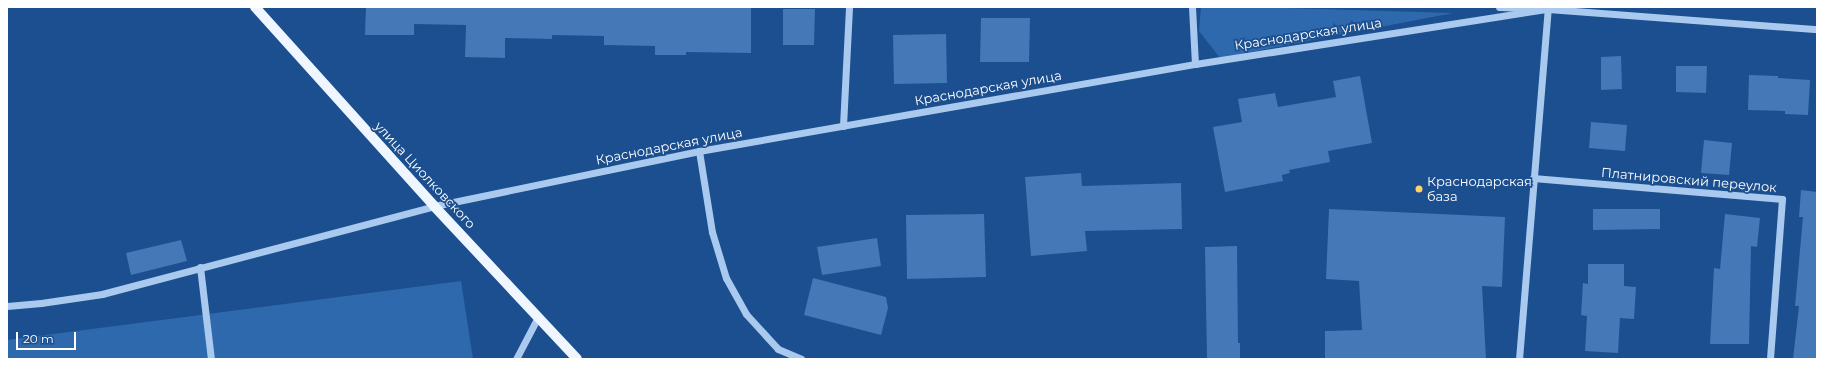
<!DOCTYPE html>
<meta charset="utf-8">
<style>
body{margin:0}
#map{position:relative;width:1824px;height:366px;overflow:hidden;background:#1b4f8f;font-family:Montserrat,sans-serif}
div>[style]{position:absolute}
.green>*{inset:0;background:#2e69ad}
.building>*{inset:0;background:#4478b7}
.minor>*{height:7px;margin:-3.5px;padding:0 3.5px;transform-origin:3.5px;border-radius:3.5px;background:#a9c9ee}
.major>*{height:10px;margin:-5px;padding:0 5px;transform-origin:5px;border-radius:5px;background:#f0f6ff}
.dots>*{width:11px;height:11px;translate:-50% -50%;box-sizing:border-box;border:2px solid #1b4f8f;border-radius:50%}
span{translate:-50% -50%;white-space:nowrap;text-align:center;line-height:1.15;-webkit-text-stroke:3.5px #1b4f8f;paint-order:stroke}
.street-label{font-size:13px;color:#fff}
.poi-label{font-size:13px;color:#fff}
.left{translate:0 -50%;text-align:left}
.frame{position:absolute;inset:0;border:8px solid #fff;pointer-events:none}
.scale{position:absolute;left:16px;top:332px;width:60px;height:18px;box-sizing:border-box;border:2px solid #fff;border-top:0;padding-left:5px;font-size:12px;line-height:14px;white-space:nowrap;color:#fff;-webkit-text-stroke:3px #1b4f8f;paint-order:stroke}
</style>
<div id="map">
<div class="green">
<div style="clip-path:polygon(1201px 7px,1252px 7px,1453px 13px,1220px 58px,1199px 31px)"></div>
<div style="clip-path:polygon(461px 281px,473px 359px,7px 359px,7px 340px)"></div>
</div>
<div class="building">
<div style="clip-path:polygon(366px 7px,751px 7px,751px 53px,686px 52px,686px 55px,655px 55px,655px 46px,604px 45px,604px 36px,552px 35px,552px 39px,505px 38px,505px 58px,465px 57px,466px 25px,414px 24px,414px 35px,365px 35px)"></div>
<div style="clip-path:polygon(783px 9px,815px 9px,814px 45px,783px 45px)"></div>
<div style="clip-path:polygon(981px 18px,1030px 18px,1029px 62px,980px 62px)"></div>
<div style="clip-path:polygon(946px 34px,947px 83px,894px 84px,893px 35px)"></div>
<div style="clip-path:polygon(1621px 56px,1622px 89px,1601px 90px,1601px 57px)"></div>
<div style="clip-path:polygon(1676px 66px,1707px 66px,1706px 93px,1676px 92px)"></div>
<div style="clip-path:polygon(1749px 75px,1778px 76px,1778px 78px,1810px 80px,1808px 115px,1785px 114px,1785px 111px,1748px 110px)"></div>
<div style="clip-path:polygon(1360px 76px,1372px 143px,1328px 151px,1330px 162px,1289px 170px,1290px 173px,1282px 175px,1283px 181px,1225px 192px,1213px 127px,1242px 122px,1238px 99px,1275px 93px,1278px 107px,1336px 97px,1333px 81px)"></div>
<div style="clip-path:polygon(1591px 122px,1627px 125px,1625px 151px,1589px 148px)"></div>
<div style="clip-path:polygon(1704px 140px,1732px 143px,1729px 175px,1701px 173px)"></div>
<div style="clip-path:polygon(1081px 173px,1082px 186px,1181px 183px,1182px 229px,1085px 231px,1087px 251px,1031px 256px,1025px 177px)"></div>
<div style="clip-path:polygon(1801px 190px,1817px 192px,1817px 359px,1793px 359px,1799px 306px,1795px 306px,1803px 217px,1799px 217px)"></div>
<div style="clip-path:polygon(1329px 209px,1505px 217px,1502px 287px,1482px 286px,1486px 359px,1325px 359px,1325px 331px,1362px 330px,1359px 281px,1326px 279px)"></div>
<div style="clip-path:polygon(1593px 209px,1660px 209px,1660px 229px,1593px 230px)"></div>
<div style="clip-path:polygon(984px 214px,986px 277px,907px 279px,906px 215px)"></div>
<div style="clip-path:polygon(1725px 214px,1760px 218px,1757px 247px,1751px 246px,1749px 344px,1710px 344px,1714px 268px,1720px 269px)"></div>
<div style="clip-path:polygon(877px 238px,881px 266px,822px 275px,817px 247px)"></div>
<div style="clip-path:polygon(181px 240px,187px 261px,131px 275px,126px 253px)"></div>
<div style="clip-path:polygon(1237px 246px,1238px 343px,1240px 343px,1240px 359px,1207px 359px,1205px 247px)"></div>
<div style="clip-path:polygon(1588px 264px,1624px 264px,1624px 286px,1636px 287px,1634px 319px,1620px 318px,1618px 353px,1585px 351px,1587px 316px,1581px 315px,1583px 283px,1588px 284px)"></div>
<div style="clip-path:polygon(813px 278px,886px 297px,888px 308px,881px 335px,804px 315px)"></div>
</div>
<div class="minor">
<div style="left:1192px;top:7px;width:57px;rotate:87deg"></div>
<div style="left:1499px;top:7px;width:31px;rotate:2deg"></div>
<div style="left:843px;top:126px;width:119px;rotate:-87.1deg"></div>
<div style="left:699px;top:151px;width:82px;rotate:80.9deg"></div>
<div style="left:712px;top:232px;width:48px;rotate:73.1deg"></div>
<div style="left:726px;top:278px;width:41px;rotate:60.9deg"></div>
<div style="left:746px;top:314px;width:47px;rotate:47.6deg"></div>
<div style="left:778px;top:349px;width:25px;rotate:23deg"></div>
<div style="left:1533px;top:178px;width:250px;rotate:4.8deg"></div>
<div style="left:1782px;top:199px;width:160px;rotate:94.3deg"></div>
<div style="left:200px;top:267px;width:93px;rotate:83.2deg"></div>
<div style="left:7px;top:306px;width:34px;rotate:-5deg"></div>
<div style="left:41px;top:303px;width:62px;rotate:-8.4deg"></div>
<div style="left:102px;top:294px;width:343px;rotate:-14.8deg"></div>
<div style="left:434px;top:206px;width:271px;rotate:-11.7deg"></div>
<div style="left:699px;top:151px;width:504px;rotate:-9.95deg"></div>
<div style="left:1195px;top:64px;width:357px;rotate:-8.9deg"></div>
<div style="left:1548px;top:9px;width:270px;rotate:4.3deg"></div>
<div style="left:516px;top:359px;width:47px;rotate:-62.4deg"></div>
<div style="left:1519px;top:359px;width:353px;rotate:-85.3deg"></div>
</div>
<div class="major">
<div style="left:255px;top:7px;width:268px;rotate:48deg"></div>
<div style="left:434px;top:206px;width:209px;rotate:46.9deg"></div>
</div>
<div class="dots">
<div style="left:1419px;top:189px;background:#ffd166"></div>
</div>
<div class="street-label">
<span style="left:1308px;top:34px;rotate:-9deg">Краснодарская улица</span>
<span style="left:988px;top:88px;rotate:-10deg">Краснодарская улица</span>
<span style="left:669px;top:146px;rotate:-11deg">Краснодарская улица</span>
<span style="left:425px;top:175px;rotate:47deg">улица Циолковского</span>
<span style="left:1689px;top:180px;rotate:5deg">Платнировский переулок</span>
</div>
<div class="poi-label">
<span class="left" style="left:1427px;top:189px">Краснодарская<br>база</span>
</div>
<div class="frame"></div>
<div class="scale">20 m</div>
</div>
